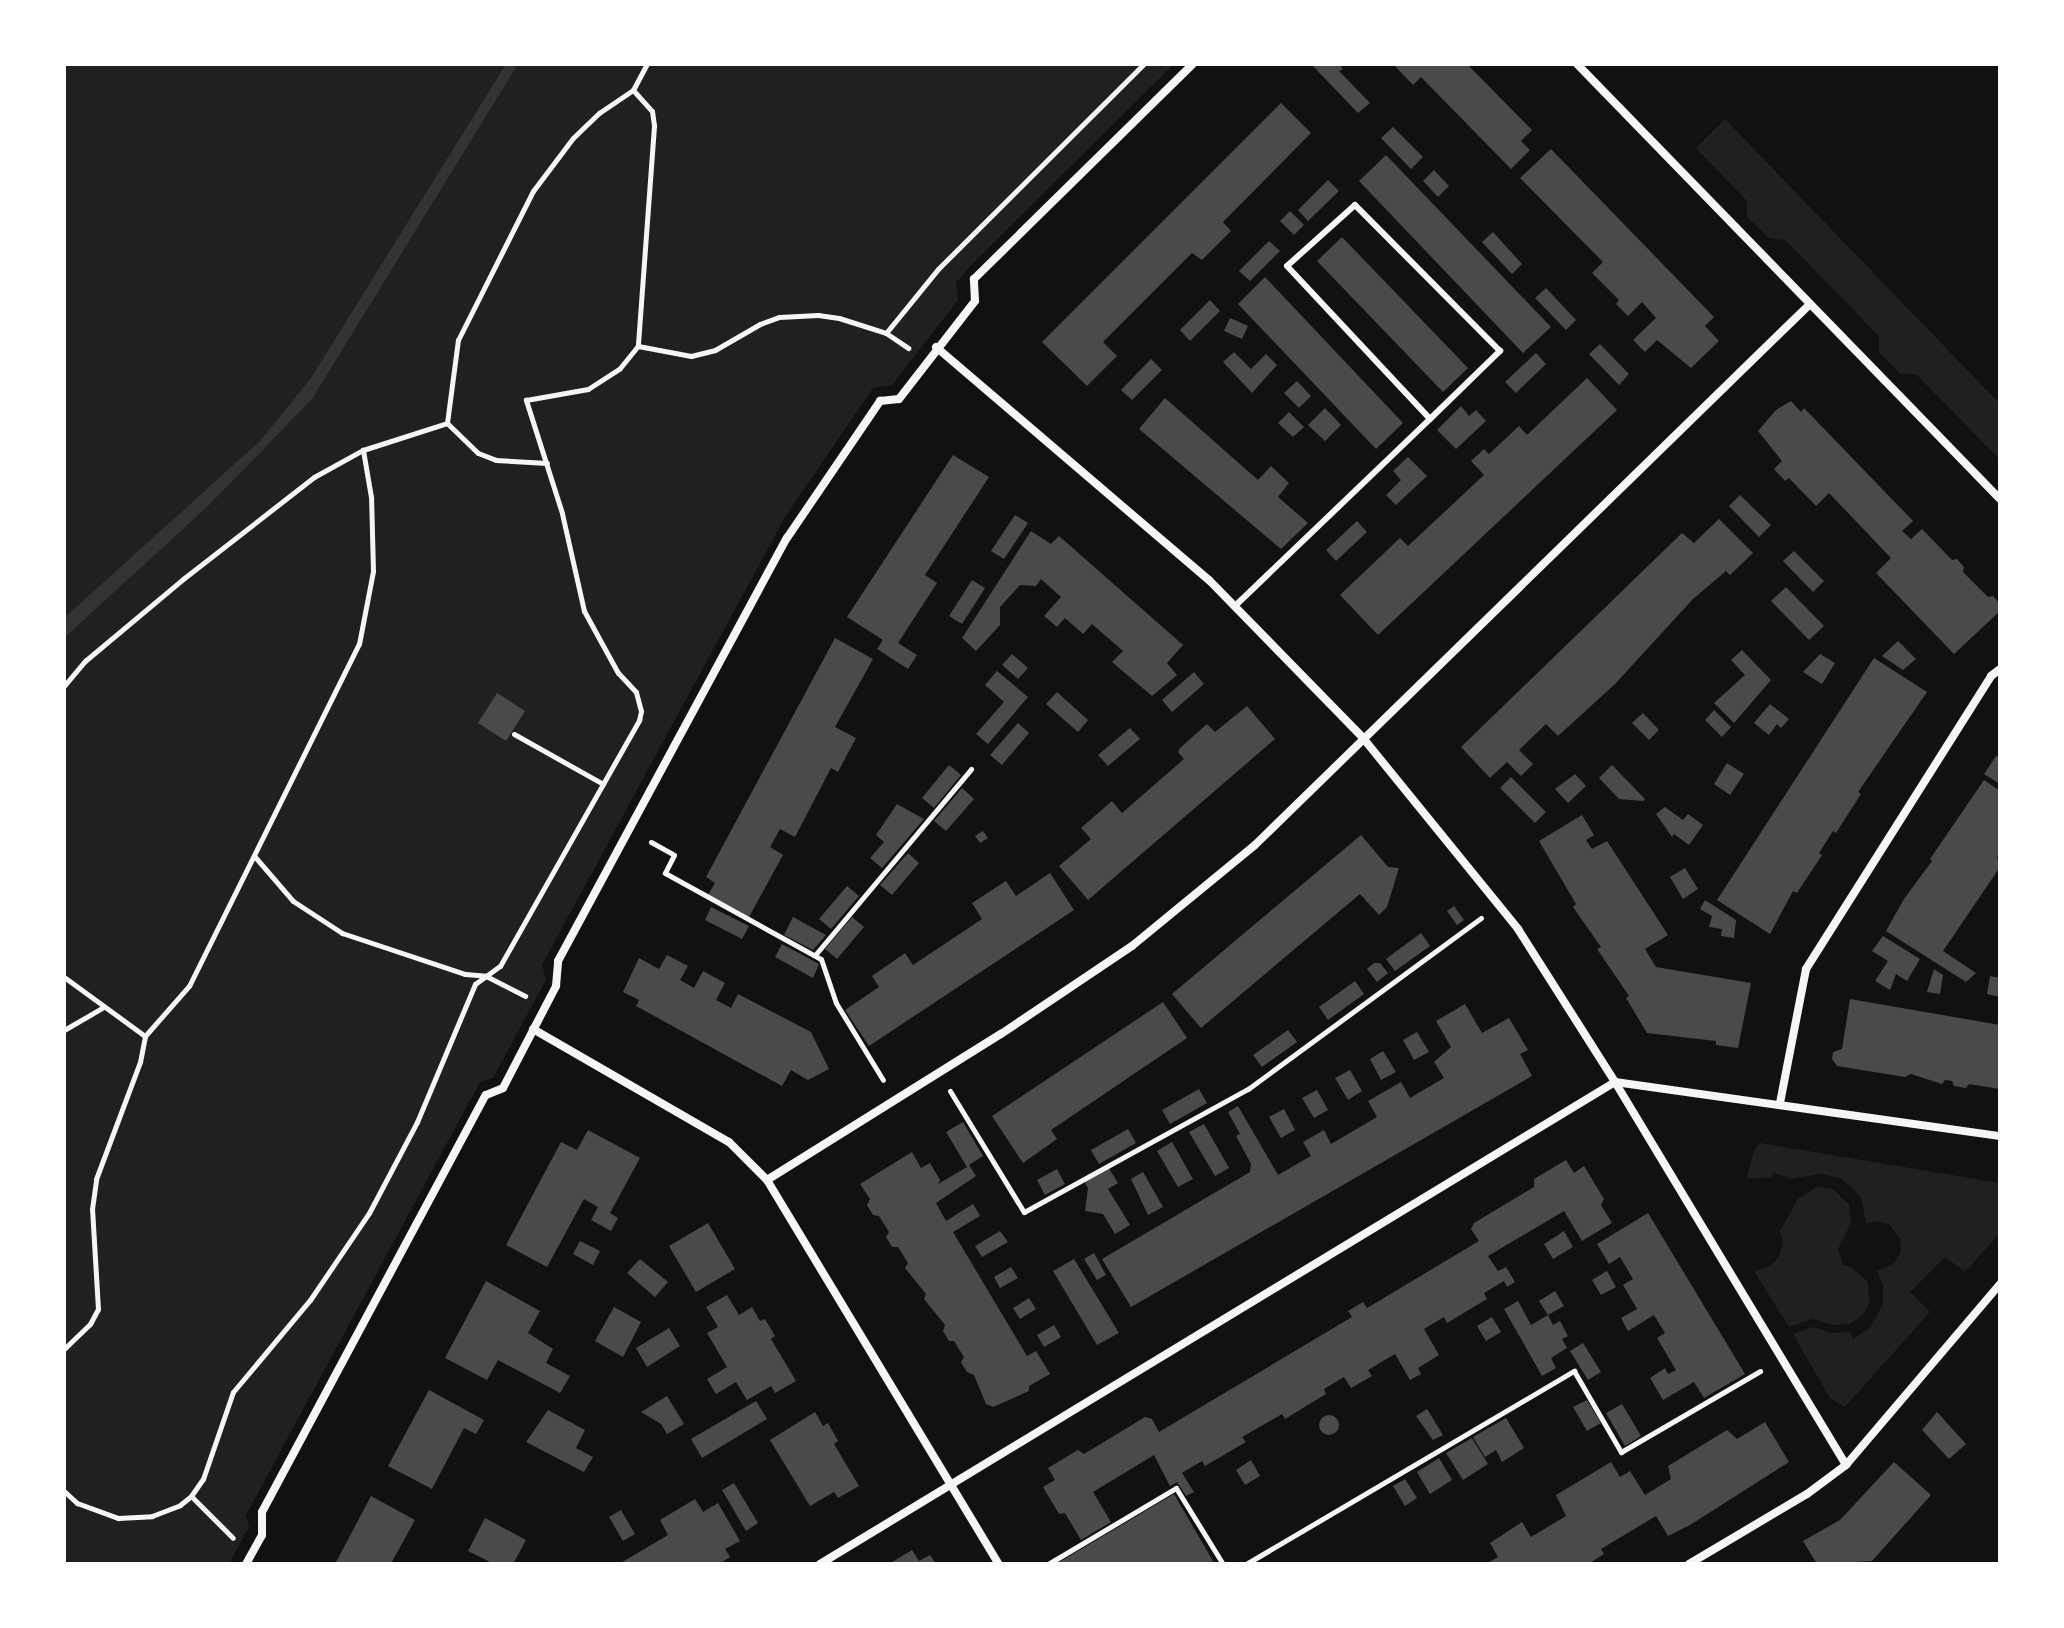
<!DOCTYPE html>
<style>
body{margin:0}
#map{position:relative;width:2064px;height:1628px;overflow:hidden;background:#111;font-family:"Sofia Sans Condensed",sans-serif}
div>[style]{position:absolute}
.green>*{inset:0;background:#202020}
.water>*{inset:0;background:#333}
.building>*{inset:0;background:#4a4a4a}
.round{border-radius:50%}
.path>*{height:5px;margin:-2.5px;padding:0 2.5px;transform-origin:2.5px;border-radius:2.5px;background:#f5f5f5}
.service>*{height:6px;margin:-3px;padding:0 3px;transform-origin:3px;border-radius:3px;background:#f5f5f5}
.minor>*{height:8px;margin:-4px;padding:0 4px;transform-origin:4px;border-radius:4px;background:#f5f5f5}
span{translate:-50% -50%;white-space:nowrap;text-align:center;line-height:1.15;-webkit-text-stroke:6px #fff;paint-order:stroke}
.frame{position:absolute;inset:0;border:66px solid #fff;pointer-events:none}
</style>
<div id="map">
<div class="green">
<div style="clip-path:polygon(64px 64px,1174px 64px,973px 263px,956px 283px,958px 300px,892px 385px,873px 388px,785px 517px,542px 965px,546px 980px,493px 1078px,480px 1082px,246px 1515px,249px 1527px,229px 1564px,64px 1564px)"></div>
<div style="clip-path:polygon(1725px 119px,2000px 404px,2000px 460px,1916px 374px,1900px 374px,1879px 352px,1879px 336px,1785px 240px,1769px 238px,1747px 217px,1747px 201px,1696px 148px)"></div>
<div style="clip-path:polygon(1760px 1143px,2000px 1183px,2000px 1233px,1965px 1272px,1945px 1257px,1910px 1292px,1930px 1312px,1845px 1407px,1830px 1398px,1793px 1334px,1813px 1327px,1832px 1333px,1850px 1332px,1853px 1339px,1870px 1328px,1883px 1304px,1883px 1286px,1877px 1271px,1895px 1263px,1901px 1252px,1900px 1239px,1889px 1224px,1879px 1221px,1866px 1223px,1861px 1197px,1841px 1178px,1819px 1174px,1790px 1179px,1774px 1172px,1771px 1177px,1747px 1179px,1754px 1150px)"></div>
<div style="clip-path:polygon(1817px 1187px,1833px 1189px,1849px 1205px,1851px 1223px,1838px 1249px,1843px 1265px,1851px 1267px,1867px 1281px,1870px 1300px,1865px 1313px,1850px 1324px,1833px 1325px,1812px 1319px,1789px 1327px,1754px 1271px,1769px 1267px,1779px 1257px,1783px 1243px,1780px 1231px,1798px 1199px)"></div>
</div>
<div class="water">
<div style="clip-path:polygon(506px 64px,518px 64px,312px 399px,207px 507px,64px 638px,64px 618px,260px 441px,311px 378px)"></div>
</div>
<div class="building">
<div style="clip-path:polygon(1311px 64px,1339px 64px,1343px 69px,1339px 71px,1370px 103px,1358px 113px)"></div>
<div style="clip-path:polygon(1393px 64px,1467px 64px,1532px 130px,1521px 141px,1530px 150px,1511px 169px,1421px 77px,1413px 85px)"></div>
<div style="clip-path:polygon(1281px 103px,1311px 133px,1223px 222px,1231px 231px,1202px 260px,1192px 253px,1103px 342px,1117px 356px,1087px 386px,1042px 342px)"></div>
<div style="clip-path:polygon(1393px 127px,1423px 157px,1411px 169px,1381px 138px)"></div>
<div style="clip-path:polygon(1551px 149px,1714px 317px,1705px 326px,1719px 341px,1691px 368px,1657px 340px,1645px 352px,1633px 340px,1656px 318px,1642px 302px,1628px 316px,1616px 304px,1619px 300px,1592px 273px,1603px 262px,1520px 178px)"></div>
<div style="clip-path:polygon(1386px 155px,1551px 327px,1523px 353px,1359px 181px)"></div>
<div style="clip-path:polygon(1434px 170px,1449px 186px,1438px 197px,1423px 181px)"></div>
<div style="clip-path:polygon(1328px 180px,1339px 191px,1308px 221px,1298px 210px)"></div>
<div style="clip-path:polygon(1290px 211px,1304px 225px,1294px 235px,1280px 221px)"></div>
<div style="clip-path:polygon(1493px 232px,1522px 264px,1512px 274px,1482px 242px)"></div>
<div style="clip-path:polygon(1342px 237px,1468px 368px,1443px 392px,1317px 261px)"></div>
<div style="clip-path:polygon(1269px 241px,1280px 251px,1250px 281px,1239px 271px)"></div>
<div style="clip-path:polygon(1265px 277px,1403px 423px,1376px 449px,1238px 304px)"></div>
<div style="clip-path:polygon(1546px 288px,1576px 320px,1566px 330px,1535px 298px)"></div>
<div style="clip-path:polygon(1210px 300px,1220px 311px,1190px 341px,1180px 330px)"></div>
<div style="clip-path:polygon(1230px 318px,1248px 326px,1242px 339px,1224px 331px)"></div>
<div style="clip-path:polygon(1600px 344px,1629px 374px,1619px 385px,1589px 354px)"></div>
<div style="clip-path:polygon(1234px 352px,1251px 369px,1266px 354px,1277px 365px,1252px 393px,1223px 362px)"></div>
<div style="clip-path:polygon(1536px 353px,1546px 364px,1516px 393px,1505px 382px)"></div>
<div style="clip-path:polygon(1151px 359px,1162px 370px,1132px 400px,1121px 390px)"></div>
<div style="clip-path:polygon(1587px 378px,1617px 410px,1378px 635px,1340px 595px,1400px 538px,1408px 546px,1484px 475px,1471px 461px,1484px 449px,1489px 454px,1519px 426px,1527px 435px)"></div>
<div style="clip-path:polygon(1297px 381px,1311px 396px,1299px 408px,1284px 393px)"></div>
<div style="clip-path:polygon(1165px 398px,1258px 480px,1271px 466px,1289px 483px,1278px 497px,1308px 523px,1281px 549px,1139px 429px)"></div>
<div style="clip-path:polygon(1791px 401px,1801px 412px,1804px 408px,1913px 521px,1902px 531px,1911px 539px,1922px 529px,1952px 560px,1957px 559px,1964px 567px,1963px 572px,1988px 597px,1993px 596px,2000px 604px,2000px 611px,1954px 654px,1876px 573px,1891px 558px,1829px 493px,1816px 506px,1789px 478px,1785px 481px,1774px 469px,1782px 461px,1758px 431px,1776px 410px)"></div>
<div style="clip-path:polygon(1461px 406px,1469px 416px,1476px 410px,1486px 421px,1456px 449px,1437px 430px)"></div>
<div style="clip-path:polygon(1325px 408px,1341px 425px,1325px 441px,1308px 425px)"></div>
<div style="clip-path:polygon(1289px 412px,1304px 427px,1293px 437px,1278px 423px)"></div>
<div style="clip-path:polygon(953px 455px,989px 477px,925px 575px,937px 583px,898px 643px,917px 655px,908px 669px,877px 649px,883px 640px,847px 617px)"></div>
<div style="clip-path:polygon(1408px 457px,1427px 476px,1396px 505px,1386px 495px,1401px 480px,1393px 471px)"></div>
<div style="clip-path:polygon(1740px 495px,1771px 525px,1759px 537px,1729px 506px)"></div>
<div style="clip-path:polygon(1015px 515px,1028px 523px,1004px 559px,991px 551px)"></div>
<div style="clip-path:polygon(1719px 519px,1753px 553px,1730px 575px,1726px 571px,1693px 599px,1615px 684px,1558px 736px,1546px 724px,1519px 750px,1533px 764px,1521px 776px,1507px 762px,1490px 778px,1461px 747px,1682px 533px,1694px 543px)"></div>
<div style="clip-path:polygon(1357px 521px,1367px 532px,1336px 561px,1326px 550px)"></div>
<div style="clip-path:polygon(1031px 531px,1051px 544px,1059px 536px,1183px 645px,1167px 663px,1177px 675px,1152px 696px,1112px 662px,1123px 651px,1092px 624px,1083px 634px,1065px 618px,1057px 627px,1044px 616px,1061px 597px,1041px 579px,1036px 586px,1020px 585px,1000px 607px,1000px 625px,976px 651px,962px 638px)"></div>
<div style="clip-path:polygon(1794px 551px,1824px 581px,1813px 592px,1783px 561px)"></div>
<div style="clip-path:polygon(972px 580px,985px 588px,962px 624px,949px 616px)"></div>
<div style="clip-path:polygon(1786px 587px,1824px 626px,1809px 640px,1771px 601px)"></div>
<div style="clip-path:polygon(835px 638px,873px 659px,835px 727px,856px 738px,838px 772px,831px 768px,795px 837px,780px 829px,770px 847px,783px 855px,749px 917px,708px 895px,715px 883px,706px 877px)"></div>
<div style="clip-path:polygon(1898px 641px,1916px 659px,1903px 670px,1882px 656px)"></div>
<div style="clip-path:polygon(1742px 650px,1771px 680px,1734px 723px,1714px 703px,1745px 675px,1731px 660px)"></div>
<div style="clip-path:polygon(1012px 654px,1028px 668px,1018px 679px,1002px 665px)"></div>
<div style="clip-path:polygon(1820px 654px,1835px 663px,1822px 684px,1803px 672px)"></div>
<div style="clip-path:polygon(1874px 658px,1927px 692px,1858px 792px,1861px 794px,1836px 833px,1833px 831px,1819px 853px,1822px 855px,1797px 893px,1793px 891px,1770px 934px,1717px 900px)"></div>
<div style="clip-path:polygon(997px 671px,1028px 697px,988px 744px,976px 734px,1004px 702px,985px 685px)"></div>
<div style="clip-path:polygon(1194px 672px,1204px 684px,1172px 712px,1162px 700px)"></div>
<div style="clip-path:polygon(1057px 692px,1088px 720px,1078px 732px,1046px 704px)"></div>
<div style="clip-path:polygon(497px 693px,525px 711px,506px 741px,478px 723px)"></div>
<div style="clip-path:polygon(1770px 704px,1789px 719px,1781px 728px,1777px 724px,1769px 735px,1754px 723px)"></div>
<div style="clip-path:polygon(1247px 706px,1275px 739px,1088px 900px,1059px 866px,1091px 839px,1081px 828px,1112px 801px,1122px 813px,1184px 759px,1178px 752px,1180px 748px,1207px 724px,1215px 732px)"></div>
<div style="clip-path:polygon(1714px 710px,1731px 727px,1722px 737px,1705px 720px)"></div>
<div style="clip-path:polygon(1643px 713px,1659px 730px,1649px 740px,1632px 723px)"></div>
<div style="clip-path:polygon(1018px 723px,1029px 733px,1002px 765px,990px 755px)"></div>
<div style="clip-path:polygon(1130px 728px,1140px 739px,1108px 766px,1098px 755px)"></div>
<div style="clip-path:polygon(1996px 756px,2000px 758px,2000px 784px,1984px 774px)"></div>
<div style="clip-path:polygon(1727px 763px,1744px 774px,1730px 795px,1714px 784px)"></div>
<div style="clip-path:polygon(949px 765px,961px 775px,934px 808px,922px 798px)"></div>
<div style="clip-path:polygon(1612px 765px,1645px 799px,1643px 801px,1619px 799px,1599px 778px)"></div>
<div style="clip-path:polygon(1575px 774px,1586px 786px,1568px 803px,1555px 789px)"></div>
<div style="clip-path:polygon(1511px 777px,1546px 812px,1535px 823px,1500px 788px)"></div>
<div style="clip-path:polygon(1984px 780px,2000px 791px,2000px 852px,1997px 857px,2000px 867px,1943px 951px,1976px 973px,1966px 982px,1886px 931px,1904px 899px,1932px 861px,1930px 859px)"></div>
<div style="clip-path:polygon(962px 788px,974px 799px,946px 831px,934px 821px)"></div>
<div style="clip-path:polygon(897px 804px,924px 819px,882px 868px,870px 858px,884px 842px,876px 835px)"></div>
<div style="clip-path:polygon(1665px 807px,1683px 820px,1688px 814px,1703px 825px,1689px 845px,1674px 834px,1672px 837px,1656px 814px)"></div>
<div style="clip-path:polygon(1582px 815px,1594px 835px,1586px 840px,1592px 849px,1607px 841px,1668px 935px,1645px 949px,1656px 967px,1751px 983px,1738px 1048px,1716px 1045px,1716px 1041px,1647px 1033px,1626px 998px,1629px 996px,1597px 949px,1601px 947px,1573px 907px,1576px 904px,1539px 841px)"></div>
<div style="clip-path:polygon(983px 831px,988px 838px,980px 843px,975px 836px)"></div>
<div style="clip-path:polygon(1361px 835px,1388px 867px,1399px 868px,1387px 907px,1379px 915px,1360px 894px,1201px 1028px,1172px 994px)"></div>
<div style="clip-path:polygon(908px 853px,919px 863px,892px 895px,880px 885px)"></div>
<div style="clip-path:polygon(1685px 868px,1698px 889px,1683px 899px,1670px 877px)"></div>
<div style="clip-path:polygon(1050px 873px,1074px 910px,869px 1046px,845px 1010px,879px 987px,872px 976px,905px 953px,913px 965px,982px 919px,972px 903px,1006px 881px,1016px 896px)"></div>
<div style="clip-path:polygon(847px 886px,859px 896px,831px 929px,819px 919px)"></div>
<div style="clip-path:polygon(1705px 900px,1736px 920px,1734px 938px,1721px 936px,1722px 929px,1709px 927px,1712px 916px,1700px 909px)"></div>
<div style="clip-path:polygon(1454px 906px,1464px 920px,1457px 925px,1447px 911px)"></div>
<div style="clip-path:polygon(711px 907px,749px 926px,742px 939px,705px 920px)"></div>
<div style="clip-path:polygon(793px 917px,826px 935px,813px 950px,784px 935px)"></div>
<div style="clip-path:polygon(852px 917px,864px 927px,837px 959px,825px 949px)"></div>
<div style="clip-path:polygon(1421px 933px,1430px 946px,1395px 971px,1386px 959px)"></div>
<div style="clip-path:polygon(1883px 936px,1920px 959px,1907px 981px,1896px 974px,1890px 990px,1875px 981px,1888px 961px,1872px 951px)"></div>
<div style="clip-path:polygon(782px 944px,819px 964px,813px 978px,775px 957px)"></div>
<div style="clip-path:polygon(667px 955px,688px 966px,680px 980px,694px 988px,703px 971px,725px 983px,716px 1000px,731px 1008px,738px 994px,811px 1032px,829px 1069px,808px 1080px,791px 1070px,782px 1086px,636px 1006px,639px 1000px,623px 992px,639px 958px,659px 969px)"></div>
<div style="clip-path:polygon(1374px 963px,1380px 963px,1388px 973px,1377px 982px,1367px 969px)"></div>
<div style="clip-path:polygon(1934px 969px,1943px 975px,1940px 994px,1927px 992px)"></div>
<div style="clip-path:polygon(1990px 976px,2000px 978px,2000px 997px,1987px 994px)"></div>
<div style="clip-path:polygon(1355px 981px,1364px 994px,1328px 1020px,1319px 1007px)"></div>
<div style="clip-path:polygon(1850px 999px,2000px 1025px,2000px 1089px,1969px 1084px,1966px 1088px,1954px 1086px,1952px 1081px,1945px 1080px,1942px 1084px,1911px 1074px,1905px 1077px,1837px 1066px,1832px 1059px,1833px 1052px,1842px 1049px)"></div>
<div style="clip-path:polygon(1163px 1002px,1187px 1038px,1051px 1130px,1057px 1139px,1023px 1163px,992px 1116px)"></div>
<div style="clip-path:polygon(1465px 1004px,1482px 1033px,1509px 1018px,1528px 1050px,1520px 1054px,1532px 1076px,1131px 1307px,1102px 1259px,1250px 1172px,1251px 1164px,1236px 1136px,1240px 1134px,1228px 1112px,1238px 1106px,1278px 1175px,1311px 1156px,1303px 1142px,1324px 1130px,1331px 1144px,1377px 1117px,1368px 1101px,1401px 1082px,1410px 1098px,1444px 1078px,1434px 1062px,1451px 1047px,1436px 1021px)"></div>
<div style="clip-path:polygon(1288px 1030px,1297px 1042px,1262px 1067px,1253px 1055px)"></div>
<div style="clip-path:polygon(1417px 1032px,1429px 1052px,1414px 1060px,1403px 1040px)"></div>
<div style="clip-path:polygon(1383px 1051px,1396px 1072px,1381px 1080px,1370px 1059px)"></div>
<div style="clip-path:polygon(1350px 1070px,1362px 1091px,1348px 1100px,1335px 1078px)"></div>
<div style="clip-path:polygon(1199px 1089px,1207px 1103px,1170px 1124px,1162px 1110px)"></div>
<div style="clip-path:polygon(1317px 1090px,1328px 1110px,1314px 1118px,1302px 1098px)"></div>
<div style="clip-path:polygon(1284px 1109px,1295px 1130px,1281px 1138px,1269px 1117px)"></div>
<div style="clip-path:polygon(963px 1122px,983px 1156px,969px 1165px,976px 1176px,936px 1203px,946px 1221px,973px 1204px,980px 1216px,953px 1232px,1027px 1356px,1036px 1351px,1050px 1374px,1029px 1386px,1029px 1391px,993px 1407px,986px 1404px,974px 1375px,967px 1372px,961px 1362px,964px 1357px,954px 1341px,949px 1341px,943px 1331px,945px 1325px,924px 1299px,926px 1294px,905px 1268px,908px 1263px,898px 1247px,892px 1247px,886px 1237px,889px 1232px,879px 1216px,873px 1215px,867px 1205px,870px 1199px,860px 1184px,912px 1152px,921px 1168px,930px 1163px,940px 1180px,938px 1184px,967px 1167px,946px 1132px)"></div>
<div style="clip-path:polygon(1204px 1124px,1229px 1168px,1215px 1176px,1189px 1132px)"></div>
<div style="clip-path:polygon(1128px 1129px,1136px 1143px,1099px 1164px,1091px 1150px)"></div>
<div style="clip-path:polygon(588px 1130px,640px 1158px,610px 1213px,618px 1218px,611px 1231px,591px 1220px,598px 1207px,584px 1199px,547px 1267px,506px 1245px,561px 1142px,577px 1150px)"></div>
<div style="clip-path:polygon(1172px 1142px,1193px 1179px,1178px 1187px,1157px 1151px)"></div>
<div style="clip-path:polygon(1566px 1160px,1574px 1173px,1584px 1166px,1604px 1199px,1601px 1205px,1612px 1223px,1582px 1241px,1564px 1211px,1488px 1256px,1498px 1271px,1506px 1267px,1515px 1282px,1507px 1287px,1504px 1281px,1484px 1293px,1487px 1299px,1447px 1323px,1444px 1317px,1424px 1329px,1439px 1355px,1418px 1368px,1421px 1374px,1410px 1380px,1395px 1354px,1368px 1370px,1372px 1376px,1351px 1388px,1344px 1377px,1324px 1389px,1326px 1394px,1285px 1419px,1282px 1414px,1242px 1437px,1246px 1442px,1205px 1466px,1202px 1461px,1182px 1473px,1194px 1492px,1186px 1496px,1177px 1482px,1170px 1486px,1154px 1455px,1093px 1492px,1111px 1522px,1081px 1540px,1065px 1513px,1059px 1514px,1043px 1487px,1055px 1480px,1048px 1468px,1078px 1450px,1084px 1454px,1145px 1417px,1152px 1419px,1159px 1432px,1352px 1317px,1348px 1311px,1363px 1302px,1367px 1308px,1479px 1241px,1471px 1229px,1474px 1223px,1534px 1187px,1534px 1179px)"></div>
<div style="clip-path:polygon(1108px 1167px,1118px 1183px,1108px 1189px,1130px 1225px,1115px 1234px,1103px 1214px,1085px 1211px,1088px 1188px,1084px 1181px)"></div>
<div style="clip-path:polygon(1057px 1169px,1065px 1184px,1045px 1195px,1037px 1180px)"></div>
<div style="clip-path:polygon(1143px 1172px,1163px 1207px,1148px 1215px,1131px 1179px)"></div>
<div style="clip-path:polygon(1648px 1213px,1745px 1374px,1704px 1398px,1694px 1382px,1663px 1400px,1650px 1378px,1665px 1368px,1668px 1374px,1676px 1370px,1657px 1338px,1665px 1333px,1654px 1315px,1628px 1331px,1621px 1318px,1637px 1309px,1623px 1285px,1633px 1279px,1620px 1257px,1609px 1264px,1597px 1244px)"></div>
<div style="clip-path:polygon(708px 1223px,735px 1269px,696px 1292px,669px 1246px)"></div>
<div style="clip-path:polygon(1000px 1231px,1008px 1242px,982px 1257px,975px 1246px)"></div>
<div style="clip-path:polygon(1564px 1231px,1573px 1247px,1553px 1259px,1544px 1244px)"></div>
<div style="clip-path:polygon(580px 1241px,600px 1251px,593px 1265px,573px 1254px)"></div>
<div style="clip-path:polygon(1094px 1253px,1106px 1275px,1097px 1280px,1084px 1259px)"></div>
<div style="clip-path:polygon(640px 1259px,668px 1282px,655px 1297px,627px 1273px)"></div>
<div style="clip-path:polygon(1074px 1259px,1119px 1333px,1097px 1345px,1053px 1271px)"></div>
<div style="clip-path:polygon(1011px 1267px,1018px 1278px,1000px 1288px,994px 1277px)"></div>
<div style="clip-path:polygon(1607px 1271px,1616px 1287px,1601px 1295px,1592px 1280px)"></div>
<div style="clip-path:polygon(486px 1281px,540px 1311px,528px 1333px,553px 1349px,546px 1363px,570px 1376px,560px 1393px,498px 1360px,487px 1380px,445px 1358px)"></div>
<div style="clip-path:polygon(1555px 1291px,1564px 1306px,1548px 1315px,1539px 1301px)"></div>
<div style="clip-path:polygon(727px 1295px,739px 1315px,752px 1307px,760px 1321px,765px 1319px,775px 1336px,771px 1339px,796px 1381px,775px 1393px,771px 1386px,747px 1400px,736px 1382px,716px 1394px,707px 1379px,727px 1367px,707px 1333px,718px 1327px,706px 1307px)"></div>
<div style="clip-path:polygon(1029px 1298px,1036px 1309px,1020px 1319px,1013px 1308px)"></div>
<div style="clip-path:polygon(1518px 1301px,1531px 1325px,1548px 1315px,1553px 1325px,1560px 1321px,1568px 1336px,1562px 1339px,1567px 1348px,1551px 1358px,1556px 1368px,1542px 1376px,1504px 1309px)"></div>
<div style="clip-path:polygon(614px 1307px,641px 1322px,623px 1357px,595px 1341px)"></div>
<div style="clip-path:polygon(1492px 1317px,1501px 1332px,1486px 1341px,1477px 1326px)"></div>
<div style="clip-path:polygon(1054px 1325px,1061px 1337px,1044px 1347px,1037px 1335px)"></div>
<div style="clip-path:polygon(669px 1328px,680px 1346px,647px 1367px,636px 1348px)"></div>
<div style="clip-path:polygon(1583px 1343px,1601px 1372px,1588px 1380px,1570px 1351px)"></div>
<div style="clip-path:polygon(429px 1390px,484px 1420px,476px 1434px,464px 1428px,432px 1489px,388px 1466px)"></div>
<div style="clip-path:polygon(667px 1396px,684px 1424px,667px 1434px,661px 1424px,641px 1412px)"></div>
<div style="clip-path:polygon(1587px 1400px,1601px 1423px,1587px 1431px,1573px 1407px)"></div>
<div style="clip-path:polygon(756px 1401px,767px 1419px,702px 1458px,691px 1439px)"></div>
<div style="clip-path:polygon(1622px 1404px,1641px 1436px,1625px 1446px,1606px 1413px)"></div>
<div style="clip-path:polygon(1427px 1409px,1443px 1435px,1433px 1440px,1416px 1416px)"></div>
<div style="clip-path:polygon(548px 1410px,585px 1430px,576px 1448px,593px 1457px,584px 1472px,526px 1442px)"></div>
<div style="clip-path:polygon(815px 1412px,823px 1426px,828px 1423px,838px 1441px,834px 1444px,859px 1486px,838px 1498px,834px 1492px,810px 1506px,770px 1440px)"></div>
<div style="clip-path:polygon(1937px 1412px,1966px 1444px,1949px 1459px,1922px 1430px)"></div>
<div class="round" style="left:1319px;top:1415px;width:20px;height:20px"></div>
<div style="clip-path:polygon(1506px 1418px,1524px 1448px,1502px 1462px,1496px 1450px,1485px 1457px,1473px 1437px)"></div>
<div style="clip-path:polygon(1765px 1422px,1789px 1462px,1690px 1525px,1668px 1536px,1656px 1516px,1601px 1549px,1604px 1554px,1588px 1564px,1486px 1564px,1498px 1557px,1490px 1543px,1522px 1522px,1531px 1537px,1566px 1516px,1556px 1495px,1611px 1462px,1620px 1477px,1630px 1471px,1645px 1495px,1671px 1479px,1668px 1466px,1727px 1430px,1737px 1439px)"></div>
<div style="clip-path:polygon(1472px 1438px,1488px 1464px,1463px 1480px,1446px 1453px)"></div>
<div style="clip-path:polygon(1439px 1458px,1452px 1480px,1430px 1494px,1417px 1472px)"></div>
<div style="clip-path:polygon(1251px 1460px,1260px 1476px,1245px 1485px,1236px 1470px)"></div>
<div style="clip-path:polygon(1894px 1462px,1931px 1495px,1872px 1561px,1817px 1564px,1803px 1541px,1840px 1520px)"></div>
<div style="clip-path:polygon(1405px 1479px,1417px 1498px,1405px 1506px,1393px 1486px)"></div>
<div style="clip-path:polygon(734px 1483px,758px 1523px,746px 1531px,722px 1490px)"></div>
<div style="clip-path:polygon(1174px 1494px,1213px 1561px,1207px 1564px,1056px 1564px)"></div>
<div style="clip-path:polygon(371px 1496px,415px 1520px,394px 1558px,391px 1564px,335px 1564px)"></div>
<div style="clip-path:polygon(695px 1499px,703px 1512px,718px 1503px,740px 1541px,725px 1549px,730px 1557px,719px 1564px,619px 1564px,668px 1535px,660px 1520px)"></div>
<div style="clip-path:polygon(621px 1510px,635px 1534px,623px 1541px,609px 1517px)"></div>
<div style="clip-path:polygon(485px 1518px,526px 1540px,513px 1564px,494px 1564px,468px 1551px)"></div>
<div style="clip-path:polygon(912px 1550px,919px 1561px,930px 1555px,936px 1564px,889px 1564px)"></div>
</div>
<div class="path">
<div style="left:633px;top:90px;width:28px;rotate:48deg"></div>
<div style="left:652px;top:111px;width:15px;rotate:82deg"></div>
<div style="left:654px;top:126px;width:221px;rotate:94.2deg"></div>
<div style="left:886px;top:333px;width:82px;rotate:-50.9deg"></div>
<div style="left:938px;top:269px;width:291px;rotate:-44.9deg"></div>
<div style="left:447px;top:423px;width:84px;rotate:-82.5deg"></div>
<div style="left:458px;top:340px;width:167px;rotate:-63.3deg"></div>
<div style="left:533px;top:191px;width:66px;rotate:-53deg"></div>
<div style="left:573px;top:138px;width:36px;rotate:-44deg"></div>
<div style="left:599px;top:113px;width:41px;rotate:-34.1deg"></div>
<div style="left:633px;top:90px;width:30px;rotate:-62deg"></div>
<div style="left:64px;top:686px;width:33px;rotate:-50deg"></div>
<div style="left:85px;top:661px;width:128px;rotate:-39.9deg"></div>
<div style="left:183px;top:579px;width:166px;rotate:-37.9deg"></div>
<div style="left:314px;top:477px;width:56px;rotate:-28.9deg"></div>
<div style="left:514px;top:734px;width:102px;rotate:29.3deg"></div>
<div style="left:651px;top:842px;width:26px;rotate:29deg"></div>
<div style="left:674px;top:855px;width:20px;rotate:117deg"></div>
<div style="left:665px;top:873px;width:178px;rotate:28.9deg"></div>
<div style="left:821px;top:959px;width:46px;rotate:71.2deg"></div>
<div style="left:836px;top:1003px;width:90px;rotate:58.6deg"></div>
<div style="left:255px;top:857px;width:58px;rotate:49.2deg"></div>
<div style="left:293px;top:901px;width:59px;rotate:33.1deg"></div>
<div style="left:342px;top:933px;width:130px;rotate:18.4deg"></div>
<div style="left:465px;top:974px;width:21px;rotate:5deg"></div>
<div style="left:486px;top:976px;width:44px;rotate:27.1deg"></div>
<div style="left:815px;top:955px;width:243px;rotate:-50deg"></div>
<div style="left:64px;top:977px;width:100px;rotate:36.1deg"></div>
<div style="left:64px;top:1030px;width:44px;rotate:-30.1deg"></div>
<div style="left:950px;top:1091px;width:142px;rotate:58.6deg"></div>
<div style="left:1024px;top:1212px;width:256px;rotate:-28.8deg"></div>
<div style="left:1248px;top:1089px;width:289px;rotate:-36.3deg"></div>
<div style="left:64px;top:1349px;width:36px;rotate:-44deg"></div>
<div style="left:90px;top:1324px;width:17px;rotate:-62deg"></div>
<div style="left:98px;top:1309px;width:100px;rotate:-93.4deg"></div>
<div style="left:92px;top:1209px;width:30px;rotate:-82deg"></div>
<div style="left:96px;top:1179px;width:125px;rotate:-69.4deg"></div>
<div style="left:140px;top:1062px;width:26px;rotate:-79deg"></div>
<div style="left:145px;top:1036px;width:67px;rotate:-48.7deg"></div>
<div style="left:189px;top:986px;width:382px;rotate:-63.6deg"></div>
<div style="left:359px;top:644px;width:74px;rotate:-79.1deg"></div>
<div style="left:373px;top:571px;width:74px;rotate:-91.5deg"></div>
<div style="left:371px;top:497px;width:48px;rotate:-99.7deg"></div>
<div style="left:363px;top:450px;width:88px;rotate:-17.8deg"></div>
<div style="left:447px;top:423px;width:43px;rotate:44.1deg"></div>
<div style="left:478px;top:453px;width:19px;rotate:21deg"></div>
<div style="left:496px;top:460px;width:51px;rotate:3.4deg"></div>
<div style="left:64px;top:1491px;width:18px;rotate:43deg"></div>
<div style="left:77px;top:1503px;width:44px;rotate:20.1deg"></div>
<div style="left:118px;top:1518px;width:34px;rotate:-3deg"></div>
<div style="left:152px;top:1516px;width:30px;rotate:-21deg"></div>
<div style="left:180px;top:1505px;width:14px;rotate:-39deg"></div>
<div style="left:191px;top:1496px;width:21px;rotate:-55deg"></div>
<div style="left:203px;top:1479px;width:92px;rotate:-71deg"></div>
<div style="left:233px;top:1392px;width:120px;rotate:-50.1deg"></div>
<div style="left:310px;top:1300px;width:105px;rotate:-55.9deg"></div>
<div style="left:369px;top:1213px;width:103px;rotate:-62.2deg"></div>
<div style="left:417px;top:1122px;width:150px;rotate:-67.2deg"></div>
<div style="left:475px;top:984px;width:31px;rotate:-36deg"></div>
<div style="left:500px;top:966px;width:283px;rotate:-60.5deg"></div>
<div style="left:639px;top:720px;width:9px;rotate:-77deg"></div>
<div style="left:641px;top:711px;width:20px;rotate:-105deg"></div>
<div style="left:636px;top:692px;width:26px;rotate:-133deg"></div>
<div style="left:618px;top:673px;width:71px;rotate:-118.7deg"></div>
<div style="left:584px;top:611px;width:100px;rotate:-102.7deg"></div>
<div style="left:562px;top:513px;width:119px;rotate:-107.7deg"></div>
<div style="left:526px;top:400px;width:63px;rotate:-10.1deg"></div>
<div style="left:588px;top:389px;width:38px;rotate:-33deg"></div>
<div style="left:620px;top:368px;width:28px;rotate:-51deg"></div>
<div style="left:638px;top:346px;width:54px;rotate:10.7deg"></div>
<div style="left:691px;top:356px;width:25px;rotate:-14deg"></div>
<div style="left:715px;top:350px;width:52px;rotate:-30deg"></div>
<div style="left:760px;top:324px;width:20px;rotate:-20deg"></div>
<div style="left:779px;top:317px;width:39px;rotate:-3deg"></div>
<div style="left:818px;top:315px;width:21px;rotate:8deg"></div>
<div style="left:839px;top:318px;width:49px;rotate:17.7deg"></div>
<div style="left:886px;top:333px;width:27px;rotate:34deg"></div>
<div style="left:191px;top:1496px;width:59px;rotate:45deg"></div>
<div style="left:1048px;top:1564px;width:149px;rotate:-30.7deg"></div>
<div style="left:1176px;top:1488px;width:89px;rotate:58.3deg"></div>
<div style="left:1246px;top:1564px;width:381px;rotate:-30.5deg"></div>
<div style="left:1574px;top:1371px;width:94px;rotate:59.9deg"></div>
<div style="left:1621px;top:1452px;width:161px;rotate:-30.2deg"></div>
</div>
<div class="service">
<div style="left:1235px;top:606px;width:270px;rotate:-43.8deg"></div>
<div style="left:1430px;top:419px;width:98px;rotate:-44.2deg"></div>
<div style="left:1500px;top:351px;width:206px;rotate:-134.8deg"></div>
<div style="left:1355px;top:205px;width:91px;rotate:138.1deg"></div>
<div style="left:1287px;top:266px;width:209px;rotate:46.9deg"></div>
</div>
<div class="minor">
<div style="left:1577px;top:64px;width:607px;rotate:45.8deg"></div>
<div style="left:936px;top:347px;width:359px;rotate:40.5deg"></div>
<div style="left:1209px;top:580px;width:221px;rotate:45.7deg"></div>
<div style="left:1363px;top:738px;width:246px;rotate:50.9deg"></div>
<div style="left:1518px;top:929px;width:181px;rotate:57.6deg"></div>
<div style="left:1615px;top:1082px;width:447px;rotate:58.9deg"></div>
<div style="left:533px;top:1029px;width:226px;rotate:30deg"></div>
<div style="left:729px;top:1142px;width:54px;rotate:45deg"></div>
<div style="left:767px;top:1180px;width:449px;rotate:58.9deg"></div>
<div style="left:1615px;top:1082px;width:389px;rotate:8deg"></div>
<div style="left:1780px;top:1103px;width:136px;rotate:-79deg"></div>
<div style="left:1806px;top:969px;width:347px;rotate:-57.7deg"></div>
<div style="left:1991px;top:676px;width:11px;rotate:-38deg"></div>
<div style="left:767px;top:1180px;width:276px;rotate:-32deg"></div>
<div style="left:1001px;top:1034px;width:158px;rotate:-33.9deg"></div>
<div style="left:1132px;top:946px;width:159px;rotate:-39.4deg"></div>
<div style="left:1255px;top:845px;width:775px;rotate:-44.27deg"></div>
<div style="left:246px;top:1564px;width:33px;rotate:-61deg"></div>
<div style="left:262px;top:1535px;width:23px;rotate:-90deg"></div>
<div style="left:262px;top:1512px;width:473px;rotate:-61.8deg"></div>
<div style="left:486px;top:1095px;width:18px;rotate:-22deg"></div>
<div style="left:503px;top:1088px;width:115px;rotate:-62.5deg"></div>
<div style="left:556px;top:986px;width:25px;rotate:-85deg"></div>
<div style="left:558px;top:961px;width:481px;rotate:-61.6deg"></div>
<div style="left:787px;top:538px;width:166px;rotate:-55.8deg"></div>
<div style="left:880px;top:401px;width:19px;rotate:-6deg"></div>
<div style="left:899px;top:399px;width:124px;rotate:-52.2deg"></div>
<div style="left:975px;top:301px;width:22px;rotate:-93deg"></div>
<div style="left:974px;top:279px;width:307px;rotate:-44.5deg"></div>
<div style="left:820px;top:1564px;width:930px;rotate:-31.23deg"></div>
<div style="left:1689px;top:1564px;width:137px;rotate:-30.7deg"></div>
<div style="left:1807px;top:1494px;width:49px;rotate:-36.6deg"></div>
<div style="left:1846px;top:1465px;width:238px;rotate:-49.6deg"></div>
</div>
<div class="frame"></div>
</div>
